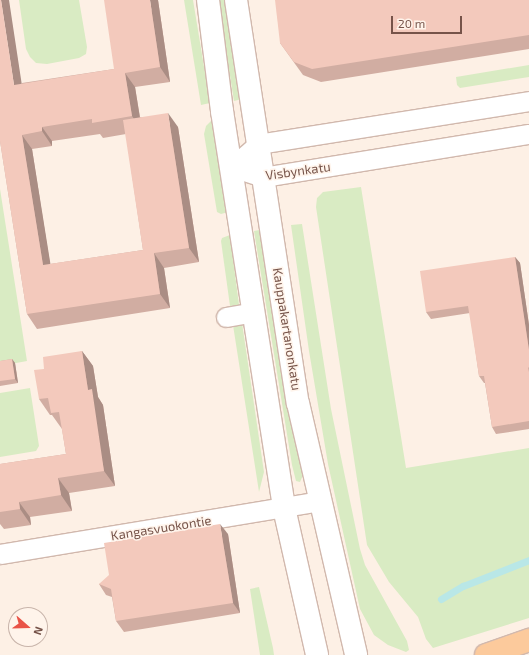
<!DOCTYPE html>
<style>
body{margin:0}
#map{position:relative;width:529px;height:655px;overflow:hidden;background:#fdf0e5;font-family:"Exo 2",sans-serif}
div>[style]{position:absolute}
.green>*{inset:0;background:#d9ebc3}
.stream>*{height:7px;margin:-3.5px;padding:0 3.5px;transform-origin:3.5px;border-radius:3.5px;background:#b9e7e7}
.roads{filter:drop-shadow(1px 0 #d1b8ad) drop-shadow(-1px 0 #d1b8ad) drop-shadow(0 1px #d1b8ad) drop-shadow(0 -1px #d1b8ad)}
.street>*{height:19px;margin:-9.5px;padding:0 9.5px;transform-origin:9.5px;border-radius:9.5px;background:#fff}
.secondary>*{height:22px;margin:-11px;padding:0 11px;transform-origin:11px;border-radius:11px;background:#fff}
.primary>*{height:22px;margin:-11px;padding:0 11px;transform-origin:11px;border-radius:11px;background:#fcca9c}
.wall>*{inset:0;background:#d1ada2}
.shaded-wall>*{inset:0;background:#aa8d84}
.building>*{inset:0;background:#f3c9bc}
span{translate:-50% -50%;white-space:nowrap;text-align:center;line-height:1.15;-webkit-text-stroke:3px #fff4eb;paint-order:stroke}
.street-label{font-size:13px;color:#765349}
.north{position:absolute;left:8px;top:607px;width:40px;height:40px;box-sizing:border-box;background:#fff4eb;border:1px solid #c8b4aa;border-radius:50%;rotate:110deg;font-size:11px;font-weight:700;line-height:16px;text-align:center;color:#765349}
.north::after{content:'';display:block;margin:auto;width:14px;height:18px;background:#e95347;clip-path:polygon(50% 0,100% 100%,50% 72%,0 100%)}
.scale{position:absolute;left:391px;top:16px;width:71px;height:18px;box-sizing:border-box;border:2px solid #765349;border-top:0;padding-left:5px;font-size:12px;line-height:14px;white-space:nowrap;color:#765349;-webkit-text-stroke:3px #fff4eb;paint-order:stroke}
</style>
<div id="map">
<div class="green">
<div style="clip-path:polygon(19px 0,79px 0,87px 47px,86px 54px,79px 58px,47px 64px,36px 63px,30px 57px,26px 49px)"></div>
<div style="clip-path:polygon(184px 0,193px 0,210px 103px,201px 105px)"></div>
<div style="clip-path:polygon(218px 0,231px 0,246px 98px,234px 101px)"></div>
<div style="clip-path:polygon(529px 65px,529px 77px,460px 88px,457px 85px,456px 77px)"></div>
<div style="clip-path:polygon(212px 120px,228px 212px,221px 214px,217px 212px,204px 134px,206px 126px)"></div>
<div style="clip-path:polygon(361px 187px,406px 468px,529px 448px,529px 618px,433px 648px,426px 639px,418px 617px,389px 582px,367px 545px,316px 207px,317px 198px,323px 192px)"></div>
<div style="clip-path:polygon(0 189px,27px 361px,0 366px)"></div>
<div style="clip-path:polygon(302px 224px,331px 409px,360px 549px,365px 565px,407px 641px,409px 650px,406px 652px,388px 645px,374px 635px,360px 609px,328px 464px,309px 351px,291px 225px)"></div>
<div style="clip-path:polygon(265px 229px,304px 473px,300px 482px,296px 481px,292px 465px,254px 231px)"></div>
<div style="clip-path:polygon(230px 235px,239px 305px,230px 306px,221px 241px,222px 238px)"></div>
<div style="clip-path:polygon(242px 323px,264px 472px,259px 492px,233px 325px)"></div>
<div style="clip-path:polygon(30px 388px,39px 446px,36px 451px,0 457px,0 393px)"></div>
<div style="clip-path:polygon(259px 587px,273px 648px,274px 655px,260px 655px,250px 589px)"></div>
</div>
<div class="stream">
<div style="left:441px;top:599px;width:26px;rotate:-31deg"></div>
<div style="left:463px;top:586px;width:71px;rotate:-21.5deg"></div>
</div>
<div class="roads">
<div class="street">
<div style="left:232px;top:167px;width:35px;rotate:-41deg"></div>
<div style="left:258px;top:144px;width:274px;rotate:-9deg"></div>
<div style="left:232px;top:167px;width:33px;rotate:18deg"></div>
<div style="left:263px;top:177px;width:269px;rotate:-9.2deg"></div>
<div style="left:226px;top:317px;width:28px;rotate:-10deg"></div>
<div style="left:0;top:554px;width:325px;rotate:-9.4deg"></div>
</div>
<div class="secondary">
<div style="left:208px;top:0;width:112px;rotate:82.8deg"></div>
<div style="left:222px;top:111px;width:402px;rotate:81.1deg"></div>
<div style="left:284px;top:508px;width:151px;rotate:77.3deg"></div>
<div style="left:236px;top:0;width:408px;rotate:81.3deg"></div>
<div style="left:298px;top:403px;width:259px;rotate:77deg"></div>
</div>
<div class="primary">
<div style="left:486px;top:655px;width:46px;rotate:-19.2deg"></div>
</div>
</div>
<div class="wall">
<div style="clip-path:polygon(evenodd,158px 0,170px 82px,135px 87px,140px 117px,178px 127px,199px 262px,164px 268px,170px 308px,37px 329px,27px 314px,0 141px,22px 83px,114px 69px,158px 0,100px 134px,103px 138px,126px 134px,143px 250px,50px 264px,32px 149px,52px 146px,52px 141px,100px 134px)"></div>
<div style="clip-path:polygon(529px 0,529px 49px,321px 82px,303px 75px,280px 43px)"></div>
<div style="clip-path:polygon(515px 257px,520px 263px,529px 325px,529px 429px,496px 434px,492px 427px,485px 383px,484px 383px,479px 376px,470px 313px,431px 319px,426px 312px)"></div>
<div style="clip-path:polygon(82px 351px,93px 366px,98px 397px,103px 405px,115px 486px,69px 493px,72px 511px,30px 517px,31px 525px,4px 529px,0 524px,0 464px,66px 454px,62px 429px,52px 415px,50px 415px,39px 399px,44px 369px)"></div>
<div style="clip-path:polygon(12px 359px,15px 363px,18px 383px,0 386px,0 361px)"></div>
<div style="clip-path:polygon(228px 534px,240px 613px,124px 632px,116px 621px,112px 597px,106px 595px,99px 584px)"></div>
</div>
<div class="shaded-wall">
<div style="clip-path:polygon(1px 0,9px 0,24px 99px,14px 85px)"></div>
<div style="clip-path:polygon(150px 0,158px 0,170px 82px,160px 67px)"></div>
<div style="clip-path:polygon(125px 73px,135px 87px,142px 131px,132px 116px)"></div>
<div style="clip-path:polygon(168px 113px,178px 127px,199px 262px,189px 248px)"></div>
<div style="clip-path:polygon(42px 127px,52px 141px,52px 146px,42px 131px)"></div>
<div style="clip-path:polygon(22px 135px,32px 149px,53px 280px,43px 265px)"></div>
<div style="clip-path:polygon(154px 253px,164px 268px,170px 308px,160px 294px)"></div>
<div style="clip-path:polygon(515px 257px,520px 263px,529px 325px,529px 350px)"></div>
<div style="clip-path:polygon(82px 351px,93px 366px,98px 397px,103px 405px,115px 486px,104px 471px,88px 390px)"></div>
<div style="clip-path:polygon(12px 359px,15px 363px,18px 383px,15px 379px)"></div>
<div style="clip-path:polygon(58px 478px,69px 493px,72px 511px,61px 495px)"></div>
<div style="clip-path:polygon(19px 502px,30px 517px,31px 525px,20px 509px)"></div>
<div style="clip-path:polygon(220px 524px,228px 534px,240px 613px,233px 603px)"></div>
</div>
<div class="building">
<div style="clip-path:polygon(0 0,1px 0,14px 85px,114px 69px,104px 0,150px 0,160px 67px,125px 73px,132px 116px,92px 123px,92px 119px,42px 127px,42px 131px,22px 135px,43px 265px,143px 250px,123px 120px,168px 113px,189px 248px,154px 253px,160px 294px,27px 314px,0 141px)"></div>
<div style="clip-path:polygon(275px 0,529px 0,529px 35px,312px 69px,294px 62px,280px 43px)"></div>
<div style="clip-path:polygon(515px 257px,529px 350px,529px 367px,528px 368px,529px 372px,529px 421px,492px 427px,484px 376px,479px 376px,468px 306px,426px 312px,420px 271px)"></div>
<div style="clip-path:polygon(82px 351px,88px 390px,92px 389px,104px 471px,58px 478px,61px 495px,19px 502px,20px 509px,0 512px,0 464px,66px 454px,59px 412px,51px 413px,48px 398px,39px 399px,34px 370px,44px 369px,43px 357px)"></div>
<div style="clip-path:polygon(12px 359px,15px 379px,0 381px,0 361px)"></div>
<div style="clip-path:polygon(220px 524px,233px 603px,116px 621px,111px 589px,99px 584px,109px 575px,104px 543px)"></div>
</div>
<div class="street-label">
<span style="left:298px;top:171px;rotate:-8deg">Visbynkatu</span>
<span style="left:287px;top:329px;rotate:81deg">Kauppakartanonkatu</span>
<span style="left:161px;top:528px;rotate:-9deg">Kangasvuokontie</span>
</div>
<div class="north">N</div>
<div class="scale">20 m</div>
</div>
